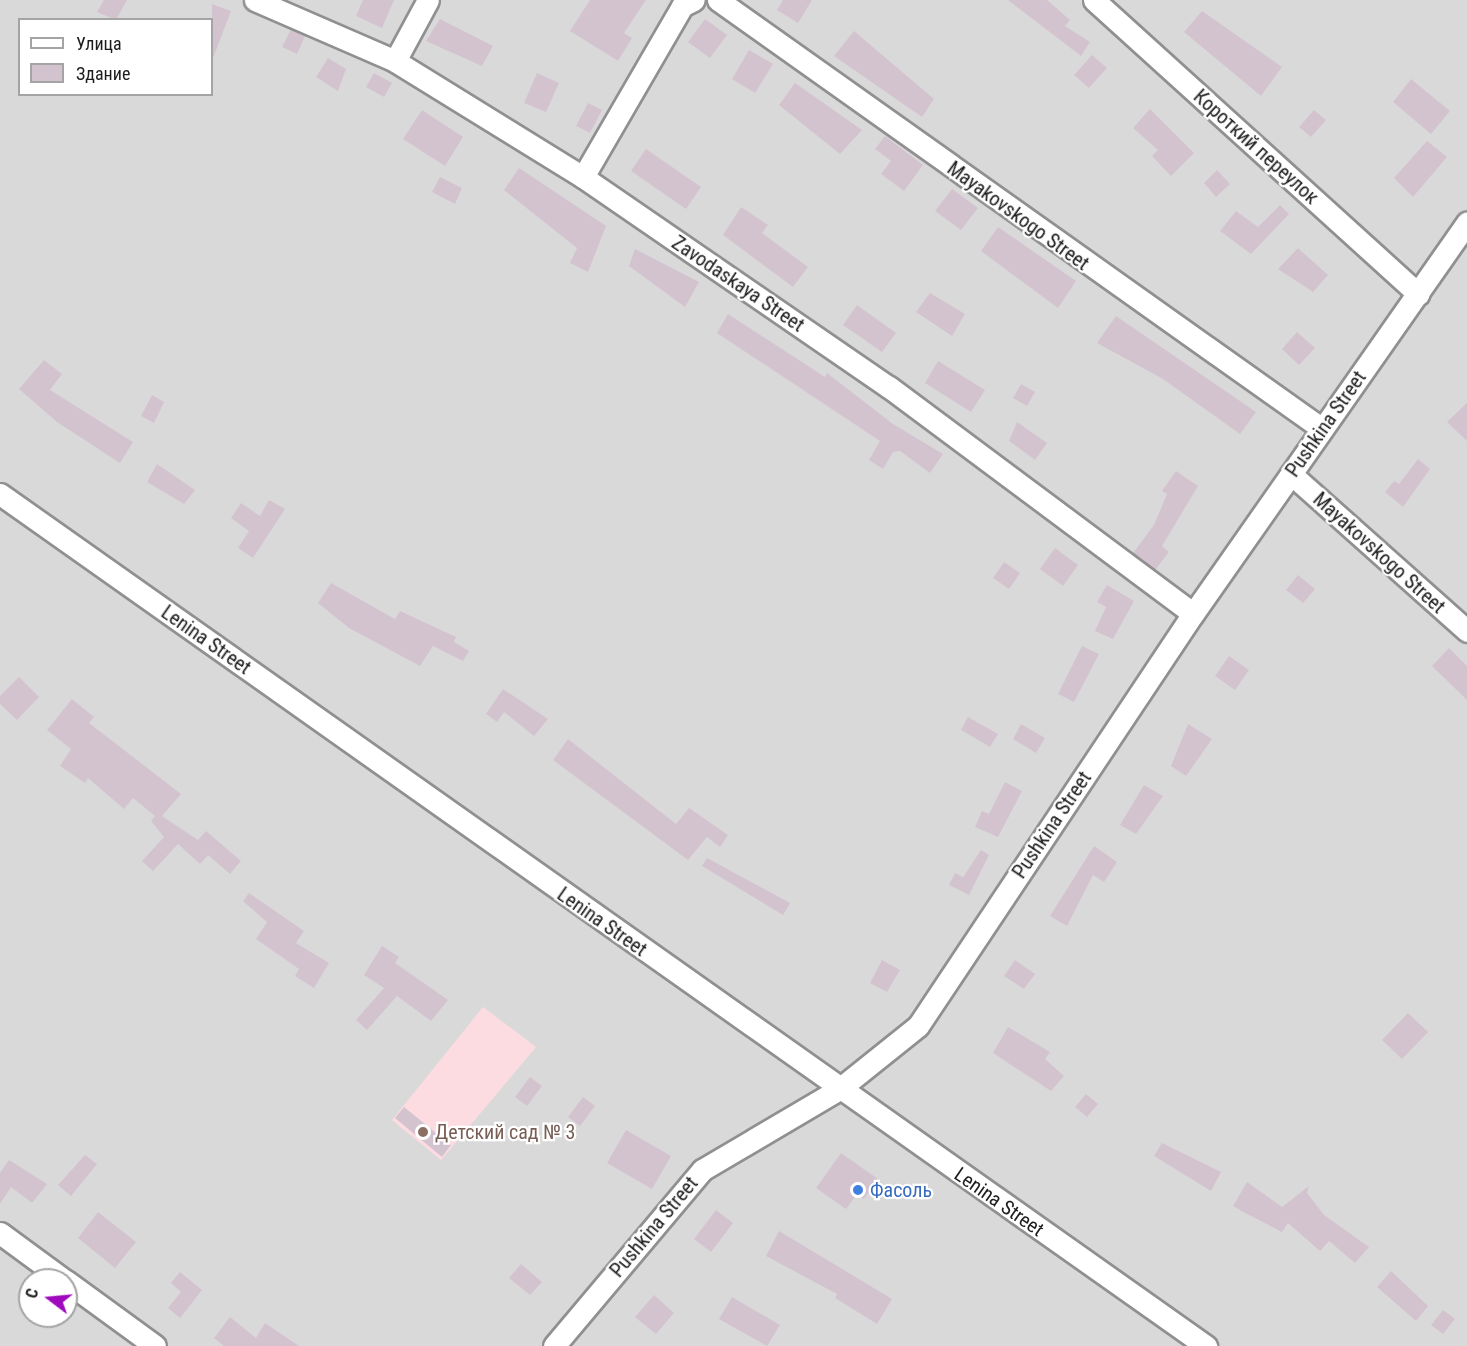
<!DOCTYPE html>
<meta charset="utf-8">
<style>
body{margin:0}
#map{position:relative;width:1467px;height:1346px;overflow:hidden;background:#ede3e8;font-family:"Roboto Condensed",sans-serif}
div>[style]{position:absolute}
.residential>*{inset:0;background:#dad9da}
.education>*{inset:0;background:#fddce1}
.building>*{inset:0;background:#d3c3cf}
.roads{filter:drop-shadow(2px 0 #909090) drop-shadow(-2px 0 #909090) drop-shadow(0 2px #909090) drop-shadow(0 -2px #909090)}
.street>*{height:21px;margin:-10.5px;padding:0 10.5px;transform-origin:10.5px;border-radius:10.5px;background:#fff}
.dots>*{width:16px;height:16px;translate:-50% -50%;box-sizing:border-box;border:3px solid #fff;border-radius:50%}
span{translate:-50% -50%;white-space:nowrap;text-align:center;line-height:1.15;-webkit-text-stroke:4.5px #fff;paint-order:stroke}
.street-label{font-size:20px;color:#1c1c1c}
.education-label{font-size:20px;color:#785e54}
.left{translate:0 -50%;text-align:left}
.shop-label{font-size:20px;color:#366cbe}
.legend{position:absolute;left:18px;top:18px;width:195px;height:78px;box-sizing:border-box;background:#fff;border:2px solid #a4a4a4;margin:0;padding:8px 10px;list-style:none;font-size:18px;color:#1c1c1c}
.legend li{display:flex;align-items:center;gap:12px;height:30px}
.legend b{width:30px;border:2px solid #a4a4a4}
.north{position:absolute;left:18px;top:1268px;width:60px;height:60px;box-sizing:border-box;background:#fff;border:2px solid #a4a4a4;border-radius:50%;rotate:286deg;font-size:16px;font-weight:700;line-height:24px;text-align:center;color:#1c1c1c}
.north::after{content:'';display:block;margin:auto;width:21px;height:27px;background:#a00abe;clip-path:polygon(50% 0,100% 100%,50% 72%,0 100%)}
</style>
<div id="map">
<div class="residential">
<div style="clip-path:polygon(evenodd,0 0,1467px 0,1467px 1346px,0 1346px,0 0,20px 20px,212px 20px,212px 94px,20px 94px,20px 20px,0 0,30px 1280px,66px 1280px,66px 1316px,30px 1316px,30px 1280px)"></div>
</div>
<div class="education">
<div style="clip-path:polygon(483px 1007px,536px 1047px,441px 1160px,392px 1120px)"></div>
</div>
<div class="building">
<div style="clip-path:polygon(104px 0,127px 0,116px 20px,97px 12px)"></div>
<div style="clip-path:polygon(363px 0,394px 0,382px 28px,356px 16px)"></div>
<div style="clip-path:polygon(590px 0,646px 0,624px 33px,632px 38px,618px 61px,570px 31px)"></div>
<div style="clip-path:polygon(783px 0,812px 0,798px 23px,777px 10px)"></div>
<div style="clip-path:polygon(1008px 0,1047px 0,1070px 20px,1065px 26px,1090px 42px,1081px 56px)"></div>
<div style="clip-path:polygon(212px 4px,231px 11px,213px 58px,212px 58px)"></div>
<div style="clip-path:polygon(1202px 11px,1282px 67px,1261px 96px,1184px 32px)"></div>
<div style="clip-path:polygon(440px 19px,493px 46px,482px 66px,426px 41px)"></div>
<div style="clip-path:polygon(705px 19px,727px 35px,710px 58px,688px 42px)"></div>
<div style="clip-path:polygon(291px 29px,305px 36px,297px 54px,282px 47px)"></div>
<div style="clip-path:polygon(854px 31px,934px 99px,922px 117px,834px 56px)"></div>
<div style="clip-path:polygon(749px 50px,773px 64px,755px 93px,732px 79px)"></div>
<div style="clip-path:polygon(1092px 55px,1107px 68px,1089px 88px,1074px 75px)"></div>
<div style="clip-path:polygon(328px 58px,346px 69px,338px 91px,316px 77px)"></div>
<div style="clip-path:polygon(374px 73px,392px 83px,384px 97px,366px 87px)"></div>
<div style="clip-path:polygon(537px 73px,559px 83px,546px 112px,524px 103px)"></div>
<div style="clip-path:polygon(1411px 79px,1450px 111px,1431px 134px,1393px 102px)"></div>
<div style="clip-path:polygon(795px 83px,862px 130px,840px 154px,779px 105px)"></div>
<div style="clip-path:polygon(588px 103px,602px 110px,590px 133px,576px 126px)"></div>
<div style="clip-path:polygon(1150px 109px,1194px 153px,1171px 176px,1152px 156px,1158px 150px,1133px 128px)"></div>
<div style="clip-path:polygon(422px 110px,463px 137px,445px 166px,403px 139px)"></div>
<div style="clip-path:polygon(1314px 110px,1326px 120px,1311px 137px,1299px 127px)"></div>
<div style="clip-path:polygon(885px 136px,923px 165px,904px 191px,881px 174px,891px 161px,875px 149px)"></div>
<div style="clip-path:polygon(1427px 141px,1447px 157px,1413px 197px,1394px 178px)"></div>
<div style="clip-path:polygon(646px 149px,701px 187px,686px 209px,631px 171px)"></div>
<div style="clip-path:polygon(519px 168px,606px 226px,588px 272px,570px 263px,577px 248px,504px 190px)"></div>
<div style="clip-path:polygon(1217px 170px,1230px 184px,1216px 197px,1204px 183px)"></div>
<div style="clip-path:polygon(440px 177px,462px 188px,455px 204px,432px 192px)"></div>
<div style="clip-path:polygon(952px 189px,978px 208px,961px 230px,935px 211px)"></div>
<div style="clip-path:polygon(1280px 205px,1289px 214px,1251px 254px,1220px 231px,1236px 211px,1258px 227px)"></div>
<div style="clip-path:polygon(741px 207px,768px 225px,762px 233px,808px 267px,793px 287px,723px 235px)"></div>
<div style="clip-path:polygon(998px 227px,1076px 281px,1058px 308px,981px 251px)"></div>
<div style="clip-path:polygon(1298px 248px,1328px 275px,1313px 292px,1278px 269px)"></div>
<div style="clip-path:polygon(635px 249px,699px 282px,685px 307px,629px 266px)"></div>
<div style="clip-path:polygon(930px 293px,965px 314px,952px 336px,916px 312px)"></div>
<div style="clip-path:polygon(857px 305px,896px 333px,882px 352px,843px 325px)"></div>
<div style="clip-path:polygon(728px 314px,825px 377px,827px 373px,893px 424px,943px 454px,930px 473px,900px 451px,893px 452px,883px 469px,869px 460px,880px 441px,717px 333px)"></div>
<div style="clip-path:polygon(1116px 316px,1256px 412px,1240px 434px,1163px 379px,1097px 343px)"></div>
<div style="clip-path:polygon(1297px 332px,1315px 348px,1299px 365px,1282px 349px)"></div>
<div style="clip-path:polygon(44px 360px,62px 374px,50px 390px,133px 442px,120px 463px,57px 422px,19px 389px)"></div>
<div style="clip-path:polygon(938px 361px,985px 390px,971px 412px,925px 383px)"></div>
<div style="clip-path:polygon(1021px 384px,1035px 392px,1027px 406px,1013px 398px)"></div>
<div style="clip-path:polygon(152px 395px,164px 402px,154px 423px,141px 416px)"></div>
<div style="clip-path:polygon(1467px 403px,1467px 441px,1447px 422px)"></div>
<div style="clip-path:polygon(1017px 422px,1047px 443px,1035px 460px,1009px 441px)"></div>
<div style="clip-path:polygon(1418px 459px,1430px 469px,1403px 507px,1385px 492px,1394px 481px,1399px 484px)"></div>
<div style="clip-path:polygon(157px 464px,195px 490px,184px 504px,147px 482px)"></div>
<div style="clip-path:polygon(1176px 471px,1198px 486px,1162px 546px,1169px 552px,1155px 570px,1133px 553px,1154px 525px,1167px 494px,1162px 491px)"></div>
<div style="clip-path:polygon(269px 500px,285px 509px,253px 558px,238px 548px,249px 531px,231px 518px,241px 503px,260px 516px)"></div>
<div style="clip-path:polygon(1055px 548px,1078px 565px,1063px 586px,1040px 569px)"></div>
<div style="clip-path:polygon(1004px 562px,1020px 573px,1009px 589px,993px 578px)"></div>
<div style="clip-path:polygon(1298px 575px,1315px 589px,1303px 603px,1286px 590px)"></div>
<div style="clip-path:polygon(331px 583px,395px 619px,400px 611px,456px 637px,454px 642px,469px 651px,463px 661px,433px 646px,420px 666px,349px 628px,318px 603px)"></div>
<div style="clip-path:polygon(1107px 585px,1134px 601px,1113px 639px,1095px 631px,1106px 607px,1097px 602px)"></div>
<div style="clip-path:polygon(1082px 646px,1099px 654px,1074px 702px,1058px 694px)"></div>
<div style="clip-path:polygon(1449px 648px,1467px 666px,1467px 700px,1432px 666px)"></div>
<div style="clip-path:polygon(1229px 656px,1249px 670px,1235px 690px,1215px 676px)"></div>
<div style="clip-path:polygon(19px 677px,39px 697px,17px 720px,0 704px,0 696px)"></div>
<div style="clip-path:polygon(503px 689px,548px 719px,534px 736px,504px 712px,497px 722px,486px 714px)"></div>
<div style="clip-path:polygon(72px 699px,94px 717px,89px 723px,181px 794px,162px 816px,198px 840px,206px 831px,241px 861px,230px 874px,208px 855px,200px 864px,178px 844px,153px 871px,142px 861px,164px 837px,151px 821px,155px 816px,133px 798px,124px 809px,88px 778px,85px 783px,60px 766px,71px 749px,47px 730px)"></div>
<div style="clip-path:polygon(968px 717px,998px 734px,990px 747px,961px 730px)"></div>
<div style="clip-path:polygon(1021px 724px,1045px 738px,1036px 753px,1013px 739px)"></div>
<div style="clip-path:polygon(1188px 724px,1212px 739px,1186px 776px,1171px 766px)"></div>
<div style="clip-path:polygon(568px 739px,676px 824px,689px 808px,728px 835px,720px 847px,707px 837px,688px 860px,553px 760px)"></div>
<div style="clip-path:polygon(1005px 782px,1022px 791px,998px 837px,975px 827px,982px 811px,989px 814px)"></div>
<div style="clip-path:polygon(1144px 785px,1163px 796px,1136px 834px,1120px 825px)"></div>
<div style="clip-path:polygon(1094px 846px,1117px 862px,1104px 882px,1093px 875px,1067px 926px,1050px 916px)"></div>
<div style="clip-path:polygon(981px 850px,989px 855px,969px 895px,949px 885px,955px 873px,963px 877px)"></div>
<div style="clip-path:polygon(707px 858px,790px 903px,783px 915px,702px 866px)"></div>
<div style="clip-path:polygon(249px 893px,304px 931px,296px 943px,329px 963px,314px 988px,295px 976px,299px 969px,256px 939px,267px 922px,243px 901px)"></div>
<div style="clip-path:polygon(382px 946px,399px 957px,395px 963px,448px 1000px,431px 1021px,397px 996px,367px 1030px,356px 1020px,384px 988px,364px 975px)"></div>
<div style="clip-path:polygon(882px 960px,900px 970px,887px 992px,870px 983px)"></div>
<div style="clip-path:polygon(1015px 960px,1035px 974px,1024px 989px,1004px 976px)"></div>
<div style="clip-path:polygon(1408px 1013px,1428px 1032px,1402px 1059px,1382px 1040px)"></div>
<div style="clip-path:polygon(1008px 1027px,1050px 1052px,1045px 1059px,1064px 1076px,1051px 1091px,993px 1053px)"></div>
<div style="clip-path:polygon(530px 1077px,542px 1086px,527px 1106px,515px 1097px)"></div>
<div style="clip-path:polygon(1086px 1094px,1098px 1104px,1087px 1117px,1075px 1107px)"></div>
<div style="clip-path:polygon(583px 1097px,595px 1106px,580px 1126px,568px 1117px)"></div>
<div style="clip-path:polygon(404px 1107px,451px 1145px,442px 1157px,395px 1118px)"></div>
<div style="clip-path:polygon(626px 1130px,671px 1156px,652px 1189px,607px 1163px)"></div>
<div style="clip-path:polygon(1162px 1143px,1221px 1172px,1211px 1191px,1154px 1156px)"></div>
<div style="clip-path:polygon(841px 1153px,878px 1179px,864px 1199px,857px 1194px,846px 1209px,816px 1188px)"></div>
<div style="clip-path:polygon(85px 1155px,97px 1164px,71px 1196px,58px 1185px)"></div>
<div style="clip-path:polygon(9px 1160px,47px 1184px,32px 1203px,11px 1187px,0 1204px,0 1173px)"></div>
<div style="clip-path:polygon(1247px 1182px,1282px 1207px,1309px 1186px,1307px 1193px,1324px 1215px,1369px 1247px,1355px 1263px,1329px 1241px,1320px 1251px,1288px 1223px,1282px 1232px,1247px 1214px,1233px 1206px)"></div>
<div style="clip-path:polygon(716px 1210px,733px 1223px,711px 1252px,694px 1239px)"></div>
<div style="clip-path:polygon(98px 1212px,136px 1242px,115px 1268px,78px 1238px)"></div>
<div style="clip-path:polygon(779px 1231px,892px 1299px,877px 1324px,835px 1298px,837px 1294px,766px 1256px)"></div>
<div style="clip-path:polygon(521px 1264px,542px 1282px,530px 1295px,509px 1278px)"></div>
<div style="clip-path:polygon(1391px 1271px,1428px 1306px,1416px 1321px,1377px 1287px)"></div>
<div style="clip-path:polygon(180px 1272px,202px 1290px,180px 1318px,168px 1308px,181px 1292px,171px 1283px)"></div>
<div style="clip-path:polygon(654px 1295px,674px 1313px,656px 1334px,635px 1317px)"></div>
<div style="clip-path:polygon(732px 1297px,780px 1325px,767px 1346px,719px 1319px)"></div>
<div style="clip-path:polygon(1443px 1310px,1455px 1319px,1443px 1334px,1431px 1325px)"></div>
<div style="clip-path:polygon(230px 1317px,256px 1338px,265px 1323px,299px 1346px,224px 1346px,214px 1338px)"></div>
</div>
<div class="roads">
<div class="street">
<div style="left:255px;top:0;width:153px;rotate:23.5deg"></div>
<div style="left:395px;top:61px;width:221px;rotate:31.7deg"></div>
<div style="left:583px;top:177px;width:371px;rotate:34.5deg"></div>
<div style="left:889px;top:387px;width:379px;rotate:36.7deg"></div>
<div style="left:718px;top:0;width:739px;rotate:35.37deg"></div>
<div style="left:1094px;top:0;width:438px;rotate:42.2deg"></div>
<div style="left:395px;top:61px;width:69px;rotate:-61.6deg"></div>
<div style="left:583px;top:177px;width:198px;rotate:-59.9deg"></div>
<div style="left:682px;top:6px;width:13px;rotate:-27deg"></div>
<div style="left:1291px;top:474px;width:236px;rotate:41.7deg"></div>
<div style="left:0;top:494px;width:1477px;rotate:35.24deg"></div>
<div style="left:0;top:1233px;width:79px;rotate:36.3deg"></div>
<div style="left:66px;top:1281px;width:110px;rotate:36.1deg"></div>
<div style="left:554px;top:1346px;width:230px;rotate:-49.9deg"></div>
<div style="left:702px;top:1170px;width:158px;rotate:-30.5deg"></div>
<div style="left:838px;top:1090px;width:102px;rotate:-38.7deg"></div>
<div style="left:918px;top:1026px;width:495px;rotate:-56.3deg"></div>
<div style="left:1193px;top:614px;width:478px;rotate:-55deg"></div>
</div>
</div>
<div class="dots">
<div style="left:423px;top:1132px;background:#8d6e63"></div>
<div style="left:858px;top:1190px;background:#3f7fe0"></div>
</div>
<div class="street-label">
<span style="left:1256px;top:147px;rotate:42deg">Короткий переулок</span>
<span style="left:1018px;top:216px;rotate:36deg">Mayakovskogo Street</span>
<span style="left:738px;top:284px;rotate:34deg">Zavodaskaya Street</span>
<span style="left:1326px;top:424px;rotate:-55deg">Pushkina Street</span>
<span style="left:1379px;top:553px;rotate:42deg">Mayakovskogo Street</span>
<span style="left:206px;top:640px;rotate:35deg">Lenina Street</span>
<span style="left:1052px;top:825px;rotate:-56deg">Pushkina Street</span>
<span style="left:602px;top:922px;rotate:35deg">Lenina Street</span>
<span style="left:999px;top:1202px;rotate:35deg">Lenina Street</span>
<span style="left:654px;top:1227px;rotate:-50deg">Pushkina Street</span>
</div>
<div class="education-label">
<span class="left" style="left:435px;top:1132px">Детский сад № 3</span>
</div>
<div class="shop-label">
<span class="left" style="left:870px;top:1190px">Фасоль</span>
</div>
<ul class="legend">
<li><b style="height:8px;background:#fff"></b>Улица</li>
<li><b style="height:16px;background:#d3c3cf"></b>Здание</li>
</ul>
<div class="north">С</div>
</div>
